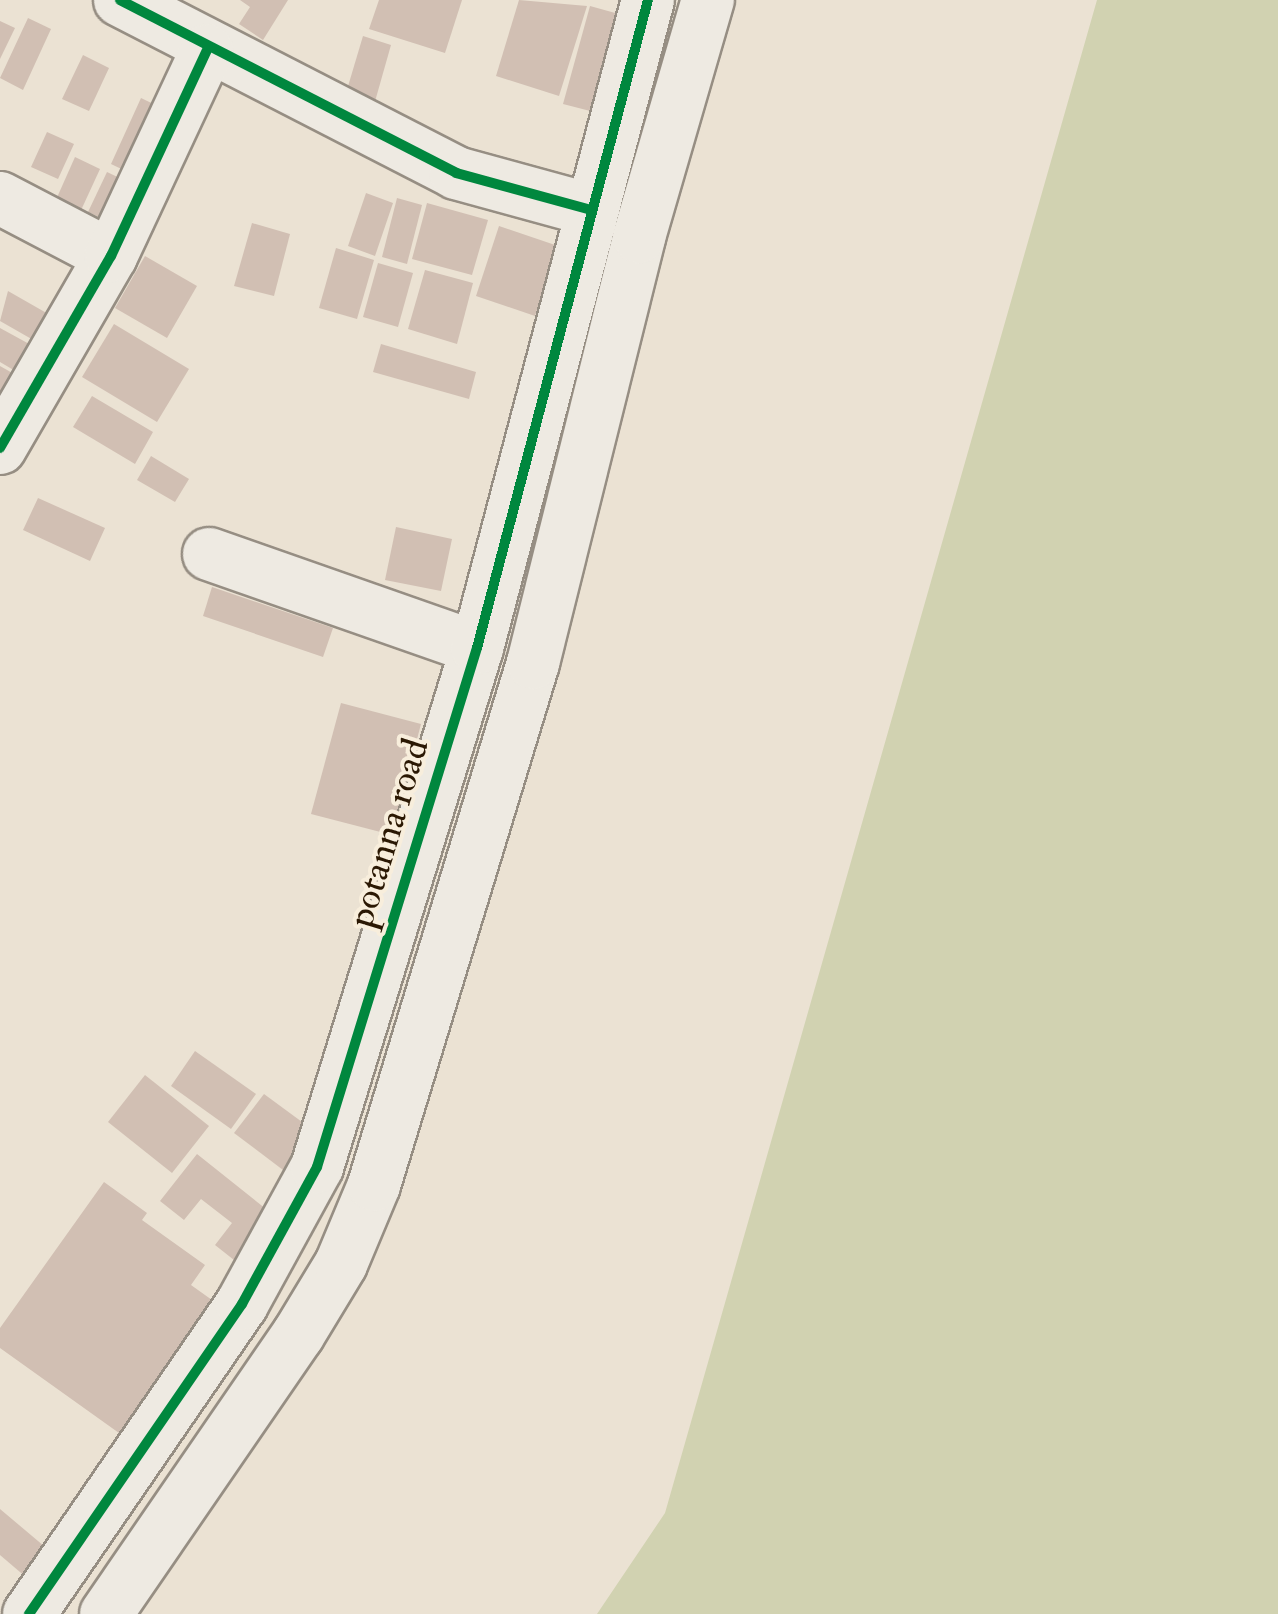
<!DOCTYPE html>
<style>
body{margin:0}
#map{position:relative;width:1278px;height:1614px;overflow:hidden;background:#ebe2d3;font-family:"IM FELL Double Pica",serif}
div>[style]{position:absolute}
.green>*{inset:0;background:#d1d2b1}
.building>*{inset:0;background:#d1bfb3}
.roads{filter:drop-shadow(2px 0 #968e83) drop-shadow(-2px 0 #968e83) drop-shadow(0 2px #968e83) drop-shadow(0 -2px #968e83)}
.minor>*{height:52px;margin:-26px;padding:0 26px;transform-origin:26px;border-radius:26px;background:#eeeae2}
.cycleway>*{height:10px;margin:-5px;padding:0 5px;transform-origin:5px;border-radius:5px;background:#00873e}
span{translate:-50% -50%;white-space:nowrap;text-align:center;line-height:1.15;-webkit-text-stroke:8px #f8eedc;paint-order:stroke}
.street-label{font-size:38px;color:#2b1803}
</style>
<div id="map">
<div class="green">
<div style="clip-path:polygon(1097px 0,1278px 0,1278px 1614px,597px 1614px,665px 1513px)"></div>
</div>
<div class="building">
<div style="clip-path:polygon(240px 0,288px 0,263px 40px,239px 24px,250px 7px)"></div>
<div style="clip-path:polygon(379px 0,462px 0,445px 53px,369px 29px)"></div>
<div style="clip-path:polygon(519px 0,587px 6px,559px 96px,496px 76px)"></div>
<div style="clip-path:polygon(590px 6px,626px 16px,598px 113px,563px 104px)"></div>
<div style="clip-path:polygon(28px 18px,51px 29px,23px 90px,0 78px)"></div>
<div style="clip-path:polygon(0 21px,15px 28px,0 59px)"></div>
<div style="clip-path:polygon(363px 36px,391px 45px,372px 112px,343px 103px)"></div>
<div style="clip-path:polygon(83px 55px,109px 68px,89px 111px,62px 99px)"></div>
<div style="clip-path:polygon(141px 98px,168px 111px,138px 177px,111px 164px)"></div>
<div style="clip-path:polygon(47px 132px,74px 144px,58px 179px,31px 167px)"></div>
<div style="clip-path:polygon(75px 157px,100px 169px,71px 232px,47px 220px)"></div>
<div style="clip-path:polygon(107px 172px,128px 182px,110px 222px,88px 212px)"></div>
<div style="clip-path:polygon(366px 193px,393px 203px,375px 256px,348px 246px)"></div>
<div style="clip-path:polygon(397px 198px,422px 205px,407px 264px,382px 257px)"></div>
<div style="clip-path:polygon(427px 203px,488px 220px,472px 275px,412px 259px)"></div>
<div style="clip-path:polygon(252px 223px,290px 234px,274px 296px,234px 286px)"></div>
<div style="clip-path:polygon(499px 226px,558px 246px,535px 316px,476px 296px)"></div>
<div style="clip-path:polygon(336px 248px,374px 260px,357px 319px,319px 308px)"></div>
<div style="clip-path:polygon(145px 256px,197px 286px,167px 338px,115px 308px)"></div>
<div style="clip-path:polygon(378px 263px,413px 273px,398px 327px,363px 317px)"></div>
<div style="clip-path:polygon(425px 270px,473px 283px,457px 344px,408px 329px)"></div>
<div style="clip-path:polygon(8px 291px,57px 319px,42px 345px,0 321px)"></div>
<div style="clip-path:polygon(114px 324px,189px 369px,157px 422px,82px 377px)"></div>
<div style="clip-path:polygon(0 328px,42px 351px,27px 378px,0 362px)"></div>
<div style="clip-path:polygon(381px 344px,476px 372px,469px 399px,373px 372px)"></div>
<div style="clip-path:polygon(0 366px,30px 383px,0 397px)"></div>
<div style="clip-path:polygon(92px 396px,153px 432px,135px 464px,73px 427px)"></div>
<div style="clip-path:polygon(151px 456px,189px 479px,175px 502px,137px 480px)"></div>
<div style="clip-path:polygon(38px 498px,105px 528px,90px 561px,23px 530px)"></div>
<div style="clip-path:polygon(396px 527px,452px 539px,441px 591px,385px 580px)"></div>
<div style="clip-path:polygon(212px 587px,333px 628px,323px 657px,203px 616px)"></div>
<div style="clip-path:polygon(341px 703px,421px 724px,392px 835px,311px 814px)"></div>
<div style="clip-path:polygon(195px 1051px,256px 1094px,231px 1129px,171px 1086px)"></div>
<div style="clip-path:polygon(145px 1075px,209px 1126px,172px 1173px,108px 1122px)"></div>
<div style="clip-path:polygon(264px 1094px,317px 1133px,287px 1173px,234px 1133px)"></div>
<div style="clip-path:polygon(197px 1154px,271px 1213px,234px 1260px,215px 1245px,232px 1223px,201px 1199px,184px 1220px,160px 1201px)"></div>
<div style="clip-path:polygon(104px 1182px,147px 1213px,142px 1220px,205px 1265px,191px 1285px,219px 1305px,126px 1438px,0 1348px,0 1328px)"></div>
<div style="clip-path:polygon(0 1509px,57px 1557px,34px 1584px,0 1555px)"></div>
</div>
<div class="roads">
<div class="minor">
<div style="left:120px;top:0;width:378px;rotate:27.2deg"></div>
<div style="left:456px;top:173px;width:140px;rotate:15.3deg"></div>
<div style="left:0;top:198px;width:125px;rotate:27.6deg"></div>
<div style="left:0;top:448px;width:222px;rotate:-60deg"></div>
<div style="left:111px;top:256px;width:227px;rotate:-65deg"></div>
<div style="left:209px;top:554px;width:284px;rotate:19.3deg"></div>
<div style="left:29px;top:1614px;width:376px;rotate:-55.5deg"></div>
<div style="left:242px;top:1304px;width:156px;rotate:-61.3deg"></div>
<div style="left:317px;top:1167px;width:543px;rotate:-72.87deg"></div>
<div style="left:477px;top:648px;width:670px;rotate:-75.22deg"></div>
<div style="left:106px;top:1614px;width:339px;rotate:-55.5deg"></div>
<div style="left:298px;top:1335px;width:83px;rotate:-58.8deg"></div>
<div style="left:341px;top:1264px;width:86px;rotate:-67.3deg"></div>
<div style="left:374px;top:1185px;width:546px;rotate:-73.06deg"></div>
<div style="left:533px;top:663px;width:439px;rotate:-76deg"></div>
<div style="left:639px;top:237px;width:247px;rotate:-73.8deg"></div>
</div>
</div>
<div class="cycleway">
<div style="left:120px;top:0;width:378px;rotate:27.2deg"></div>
<div style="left:456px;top:173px;width:140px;rotate:15.3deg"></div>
<div style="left:0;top:448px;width:222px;rotate:-60deg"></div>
<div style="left:111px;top:256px;width:227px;rotate:-65deg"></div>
<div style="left:29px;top:1614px;width:376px;rotate:-55.5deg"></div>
<div style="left:242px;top:1304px;width:156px;rotate:-61.3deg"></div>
<div style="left:317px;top:1167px;width:543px;rotate:-72.87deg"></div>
<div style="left:477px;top:648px;width:670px;rotate:-75.22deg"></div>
</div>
<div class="street-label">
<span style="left:389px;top:833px;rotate:-73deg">potanna road</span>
</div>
</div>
